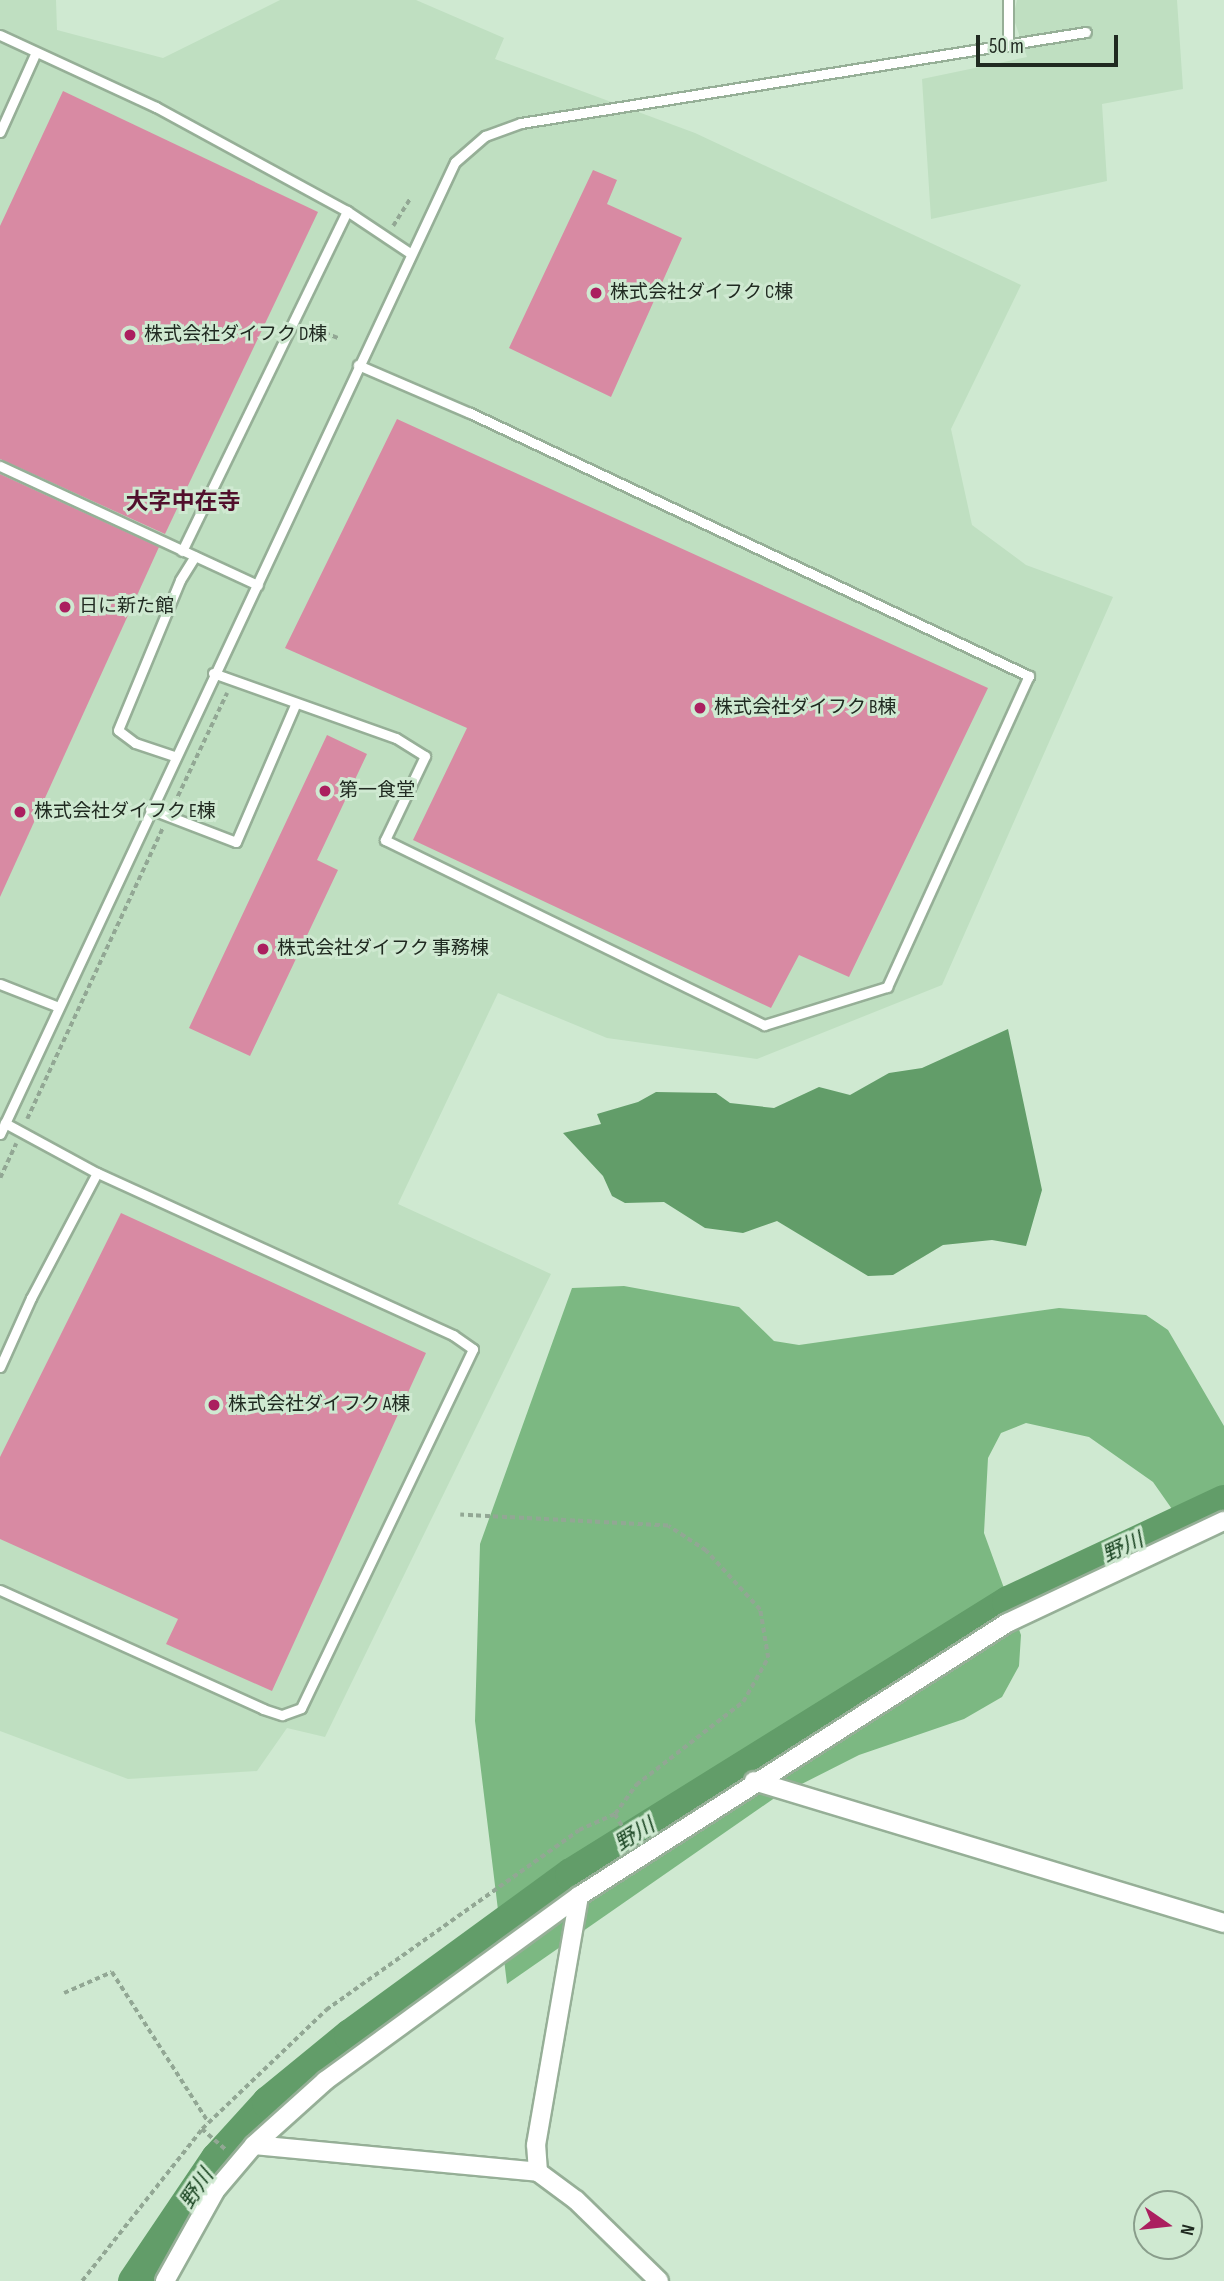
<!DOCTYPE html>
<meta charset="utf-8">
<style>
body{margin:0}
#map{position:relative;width:1224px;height:2281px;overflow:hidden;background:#cfe9d1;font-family:"Sofia Sans Condensed","Noto Sans JP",sans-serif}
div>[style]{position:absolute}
.built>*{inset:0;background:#bfdfc1}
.forest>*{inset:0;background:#7cb882}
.water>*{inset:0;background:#629d69}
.river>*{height:33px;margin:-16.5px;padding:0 16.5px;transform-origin:16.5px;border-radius:16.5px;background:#629d69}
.building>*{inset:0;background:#d88aa3}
.path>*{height:3.5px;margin-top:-1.75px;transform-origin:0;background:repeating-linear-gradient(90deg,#92a794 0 5px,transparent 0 8.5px)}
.roads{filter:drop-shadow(2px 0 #96af97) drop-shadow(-2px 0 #96af97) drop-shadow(0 2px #96af97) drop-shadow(0 -2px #96af97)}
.lane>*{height:9px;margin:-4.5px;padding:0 4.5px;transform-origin:4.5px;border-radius:4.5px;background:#fff}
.street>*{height:18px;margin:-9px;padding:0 9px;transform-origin:9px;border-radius:9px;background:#fff}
.dots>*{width:19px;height:19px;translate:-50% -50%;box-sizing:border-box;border:4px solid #cfe9d1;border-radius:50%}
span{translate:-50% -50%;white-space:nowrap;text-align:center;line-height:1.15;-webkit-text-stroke:6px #cfe9d1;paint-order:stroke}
.poi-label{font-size:19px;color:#202a21}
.left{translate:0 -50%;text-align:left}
.water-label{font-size:21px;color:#143f1c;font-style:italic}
.quarter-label{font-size:23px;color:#510f2c;font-weight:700}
.north{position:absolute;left:1133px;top:2190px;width:70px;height:70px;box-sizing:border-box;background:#cfe9d1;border:2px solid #899d8b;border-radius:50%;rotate:104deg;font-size:19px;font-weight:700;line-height:28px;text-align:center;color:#202a21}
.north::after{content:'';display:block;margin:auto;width:24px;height:32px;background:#ab1f5f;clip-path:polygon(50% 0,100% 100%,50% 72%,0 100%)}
.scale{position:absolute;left:976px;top:35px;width:142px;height:32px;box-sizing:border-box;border:4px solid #202a21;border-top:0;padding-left:9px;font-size:21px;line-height:24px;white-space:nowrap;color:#202a21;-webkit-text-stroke:5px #cfe9d1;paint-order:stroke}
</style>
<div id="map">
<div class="built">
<div style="clip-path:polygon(0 0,56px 0,57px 30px,163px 58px,280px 0,416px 0,504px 38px,495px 59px,695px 133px,1021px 285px,951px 429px,972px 525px,1026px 565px,1113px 597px,942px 985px,757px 1059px,607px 1038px,498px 993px,398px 1204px,551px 1274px,325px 1737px,287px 1728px,257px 1771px,128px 1779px,0 1731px)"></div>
<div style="clip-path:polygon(1017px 0,1177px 0,1183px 89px,1102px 104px,1107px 181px,931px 219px,922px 79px,1027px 57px,1013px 17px)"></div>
</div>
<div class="forest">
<div style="clip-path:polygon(624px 1286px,739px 1307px,774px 1341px,799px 1345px,1059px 1308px,1146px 1315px,1168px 1330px,1224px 1426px,1224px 1533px,1215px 1537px,1186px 1529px,1153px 1482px,1089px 1437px,1026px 1423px,1001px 1433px,988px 1458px,984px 1533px,1021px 1635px,1019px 1666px,1002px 1697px,964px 1719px,859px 1755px,776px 1797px,507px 1984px,475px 1721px,480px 1544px,572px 1288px)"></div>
</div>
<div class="water">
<div style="clip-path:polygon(1008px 1029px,1042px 1190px,1026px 1246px,992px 1240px,943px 1245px,893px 1275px,868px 1276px,777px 1221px,743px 1233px,705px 1228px,664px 1202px,625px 1203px,612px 1196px,603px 1176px,563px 1133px,601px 1124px,597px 1114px,638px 1102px,656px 1092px,716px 1093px,730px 1103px,774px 1108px,819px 1087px,850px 1095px,889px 1073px,922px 1068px)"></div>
</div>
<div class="river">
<div style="left:134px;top:2281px;width:148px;rotate:-56deg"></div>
<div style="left:217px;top:2158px;width:76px;rotate:-47.7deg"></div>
<div style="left:268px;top:2102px;width:106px;rotate:-39.3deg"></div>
<div style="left:350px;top:2035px;width:273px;rotate:-36.1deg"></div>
<div style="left:571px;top:1874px;width:515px;rotate:-31.9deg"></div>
<div style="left:1008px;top:1602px;width:238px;rotate:-25.1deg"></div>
</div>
<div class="building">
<div style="clip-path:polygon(63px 91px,318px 212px,165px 534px,0 459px,0 226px)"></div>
<div style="clip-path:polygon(593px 170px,617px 180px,607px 204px,682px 238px,611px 397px,509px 348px)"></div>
<div style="clip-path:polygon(397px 419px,988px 688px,849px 977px,799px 955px,771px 1008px,413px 840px,467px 728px,285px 648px)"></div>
<div style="clip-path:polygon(0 474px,159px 547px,0 897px)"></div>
<div style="clip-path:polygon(327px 735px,367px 754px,317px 860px,338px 870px,250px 1056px,189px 1028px)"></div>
<div style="clip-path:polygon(121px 1213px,426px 1353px,272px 1691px,166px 1644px,178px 1619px,0 1539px,0 1457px)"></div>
</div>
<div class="path">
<div style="left:393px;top:226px;width:32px;rotate:-58deg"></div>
<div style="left:302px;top:334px;width:16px;rotate:-15deg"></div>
<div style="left:317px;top:330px;width:25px;rotate:21deg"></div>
<div style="left:174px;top:804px;width:123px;rotate:-64.5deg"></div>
<div style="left:27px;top:1119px;width:321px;rotate:-65deg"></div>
<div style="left:0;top:1178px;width:38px;rotate:-65deg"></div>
<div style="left:615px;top:1814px;width:33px;rotate:59deg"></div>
<div style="left:64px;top:1993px;width:52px;rotate:-23.6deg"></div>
<div style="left:112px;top:1972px;width:179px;rotate:57.3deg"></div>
<div style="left:202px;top:2129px;width:33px;rotate:41deg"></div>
<div style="left:82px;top:2281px;width:194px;rotate:-51.7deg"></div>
<div style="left:202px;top:2129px;width:172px;rotate:-43.8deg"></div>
<div style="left:326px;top:2010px;width:310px;rotate:-35.4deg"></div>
<div style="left:579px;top:1830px;width:39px;rotate:-24deg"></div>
<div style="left:615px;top:1814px;width:36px;rotate:-54deg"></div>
<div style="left:636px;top:1785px;width:135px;rotate:-37.8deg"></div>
<div style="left:743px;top:1702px;width:51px;rotate:-60.4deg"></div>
<div style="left:768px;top:1658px;width:49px;rotate:-99.5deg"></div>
<div style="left:760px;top:1610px;width:80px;rotate:-132.5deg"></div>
<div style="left:706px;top:1551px;width:45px;rotate:-146.7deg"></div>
<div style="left:668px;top:1526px;width:208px;rotate:-177deg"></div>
</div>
<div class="roads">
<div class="lane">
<div style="left:0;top:35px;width:172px;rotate:24.8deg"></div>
<div style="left:156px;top:107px;width:217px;rotate:28.6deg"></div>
<div style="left:347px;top:211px;width:76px;rotate:33.7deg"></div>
<div style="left:1008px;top:46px;width:46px;rotate:-90deg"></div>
<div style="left:0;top:132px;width:85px;rotate:-65.8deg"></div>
<div style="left:0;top:466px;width:284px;rotate:24.8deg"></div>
<div style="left:182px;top:551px;width:378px;rotate:-64.1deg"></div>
<div style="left:213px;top:673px;width:194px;rotate:19.6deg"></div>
<div style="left:396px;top:738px;width:34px;rotate:32deg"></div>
<div style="left:425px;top:756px;width:93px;rotate:115.5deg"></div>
<div style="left:385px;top:840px;width:422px;rotate:26deg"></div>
<div style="left:764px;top:1025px;width:129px;rotate:-17.2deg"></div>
<div style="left:887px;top:987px;width:342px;rotate:-65.5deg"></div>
<div style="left:1029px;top:676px;width:618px;rotate:-154.8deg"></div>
<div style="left:470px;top:413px;width:122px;rotate:-156.8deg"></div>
<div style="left:174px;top:756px;width:41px;rotate:-161.6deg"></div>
<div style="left:135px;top:743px;width:21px;rotate:-143deg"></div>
<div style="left:118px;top:730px;width:162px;rotate:-67.5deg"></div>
<div style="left:180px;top:580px;width:28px;rotate:-58deg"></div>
<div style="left:150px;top:809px;width:92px;rotate:21deg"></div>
<div style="left:236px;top:842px;width:151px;rotate:-66.7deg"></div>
<div style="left:0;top:984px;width:60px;rotate:21.4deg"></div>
<div style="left:0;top:1134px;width:1073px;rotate:-64.92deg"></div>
<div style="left:455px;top:162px;width:40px;rotate:-41deg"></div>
<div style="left:485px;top:136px;width:38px;rotate:-20deg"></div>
<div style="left:521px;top:123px;width:572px;rotate:-9.15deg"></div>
<div style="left:0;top:1367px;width:76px;rotate:-65.8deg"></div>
<div style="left:31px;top:1298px;width:141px;rotate:-62.2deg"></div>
<div style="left:0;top:1590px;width:289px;rotate:24.3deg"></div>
<div style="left:263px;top:1709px;width:20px;rotate:18deg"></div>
<div style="left:282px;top:1715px;width:20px;rotate:-20deg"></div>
<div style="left:301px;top:1708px;width:398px;rotate:-64.4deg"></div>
<div style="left:473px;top:1349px;width:24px;rotate:-145deg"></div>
<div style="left:453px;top:1335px;width:391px;rotate:-155.5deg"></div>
<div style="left:97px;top:1173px;width:105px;rotate:-151.5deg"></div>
</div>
<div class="street">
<div style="left:754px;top:1781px;width:491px;rotate:16.8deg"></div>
<div style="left:254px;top:2145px;width:285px;rotate:5.4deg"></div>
<div style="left:538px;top:2172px;width:47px;rotate:36.4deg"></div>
<div style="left:576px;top:2200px;width:116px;rotate:44.3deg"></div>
<div style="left:538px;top:2172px;width:27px;rotate:-94deg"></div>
<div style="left:536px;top:2145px;width:253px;rotate:-80.2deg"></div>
<div style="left:165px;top:2281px;width:103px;rotate:-60.9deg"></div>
<div style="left:215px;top:2191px;width:60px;rotate:-49.7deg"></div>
<div style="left:254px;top:2145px;width:96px;rotate:-42deg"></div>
<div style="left:325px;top:2081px;width:314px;rotate:-36.1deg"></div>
<div style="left:579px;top:1896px;width:508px;rotate:-32.53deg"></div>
<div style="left:1007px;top:1623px;width:240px;rotate:-25.2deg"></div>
</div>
</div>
<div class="dots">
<div style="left:596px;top:293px;background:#ab1f5f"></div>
<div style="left:130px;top:335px;background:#ab1f5f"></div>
<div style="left:65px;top:607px;background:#ab1f5f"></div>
<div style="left:700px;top:708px;background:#ab1f5f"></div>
<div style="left:325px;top:791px;background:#ab1f5f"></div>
<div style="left:20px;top:812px;background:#ab1f5f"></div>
<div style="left:263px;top:949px;background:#ab1f5f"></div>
<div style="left:214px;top:1405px;background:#ab1f5f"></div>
</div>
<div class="poi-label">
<span class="left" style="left:610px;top:293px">株式会社ダイフク C棟</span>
<span class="left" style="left:144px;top:335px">株式会社ダイフク D棟</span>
<span class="left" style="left:79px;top:607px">日に新た館</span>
<span class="left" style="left:714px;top:708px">株式会社ダイフク B棟</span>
<span class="left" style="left:339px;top:791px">第一食堂</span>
<span class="left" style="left:34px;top:812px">株式会社ダイフク E棟</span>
<span class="left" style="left:277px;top:949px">株式会社ダイフク 事務棟</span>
<span class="left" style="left:228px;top:1405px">株式会社ダイフク A棟</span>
</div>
<div class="water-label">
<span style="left:1123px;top:1548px;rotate:-25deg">野川</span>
<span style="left:635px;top:1835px;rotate:-32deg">野川</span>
<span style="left:197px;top:2189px;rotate:-56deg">野川</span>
</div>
<div class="quarter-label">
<span style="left:183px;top:502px">大字中在寺</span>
</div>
<div class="north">N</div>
<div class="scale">50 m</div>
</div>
